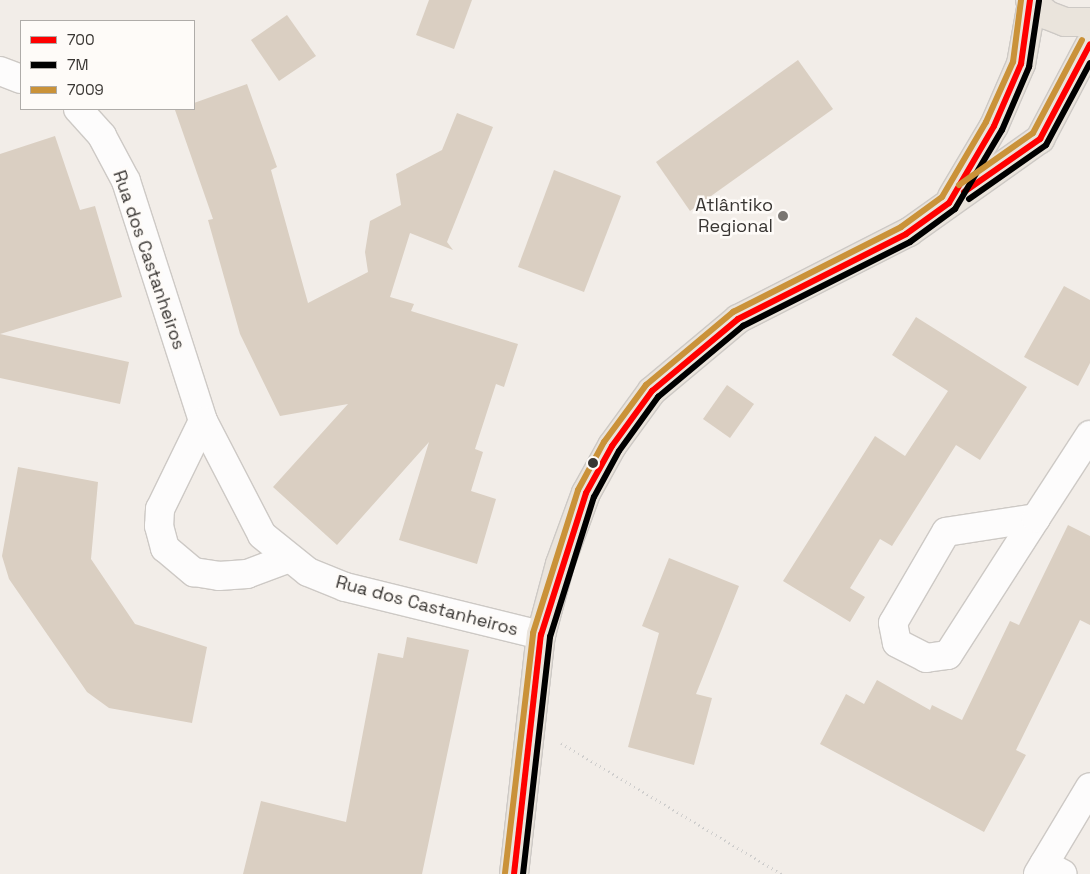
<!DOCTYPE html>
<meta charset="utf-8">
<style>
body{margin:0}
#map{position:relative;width:1090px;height:874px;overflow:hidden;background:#f2ede8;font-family:"Space Grotesk",sans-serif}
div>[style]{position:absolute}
.building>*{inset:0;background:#dacfc2}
.path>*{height:3px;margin-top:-1.5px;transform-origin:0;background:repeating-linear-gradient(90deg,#cfcecd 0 1px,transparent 0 5px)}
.roads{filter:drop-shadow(1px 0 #cdc9c5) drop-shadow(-1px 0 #cdc9c5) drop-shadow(0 1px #cdc9c5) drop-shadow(0 -1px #cdc9c5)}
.street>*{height:28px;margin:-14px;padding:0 14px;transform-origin:14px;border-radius:14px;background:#fdfcfc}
.secondary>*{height:28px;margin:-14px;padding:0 14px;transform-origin:14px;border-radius:14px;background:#fdfcfc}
.primary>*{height:28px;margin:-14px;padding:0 14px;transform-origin:14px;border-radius:14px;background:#eae4dc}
.bus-1>*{height:6px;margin:-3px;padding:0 3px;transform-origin:3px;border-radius:3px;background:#f00}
.bus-2>*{height:6px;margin:-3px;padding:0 3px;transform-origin:3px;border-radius:3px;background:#000}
.bus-3>*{height:6px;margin:-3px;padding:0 3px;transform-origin:3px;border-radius:3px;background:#ca9239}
.dots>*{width:14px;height:14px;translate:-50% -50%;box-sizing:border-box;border:2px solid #fefbf8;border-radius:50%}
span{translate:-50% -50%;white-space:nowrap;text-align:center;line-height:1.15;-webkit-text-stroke:5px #fefbf8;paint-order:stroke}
.poi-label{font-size:18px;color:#393633}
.right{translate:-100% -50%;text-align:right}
.street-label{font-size:18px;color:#393633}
.legend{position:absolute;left:20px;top:20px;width:175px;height:90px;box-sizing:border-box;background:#fefbf8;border:1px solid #afaca9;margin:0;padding:6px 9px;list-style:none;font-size:15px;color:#393633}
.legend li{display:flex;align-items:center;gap:10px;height:25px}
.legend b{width:25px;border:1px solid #afaca9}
</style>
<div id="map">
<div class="building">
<div style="clip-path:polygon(429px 0,472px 0,454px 49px,416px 35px)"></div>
<div style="clip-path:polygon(287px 15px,316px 56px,279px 81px,251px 40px)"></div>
<div style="clip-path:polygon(798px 60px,833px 109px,690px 211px,656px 162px)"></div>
<div style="clip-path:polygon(247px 84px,277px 167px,271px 170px,308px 303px,368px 272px,365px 252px,370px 221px,401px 205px,396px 174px,442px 150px,457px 113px,493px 127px,447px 242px,453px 250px,410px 233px,390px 297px,414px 304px,411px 311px,518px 344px,504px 387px,496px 384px,475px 449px,483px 452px,471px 491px,496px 499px,477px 564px,399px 540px,429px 442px,337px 545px,273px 487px,348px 404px,280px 416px,240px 334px,208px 220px,213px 219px,175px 110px,194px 109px,194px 103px)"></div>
<div style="clip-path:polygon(55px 136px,80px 210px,95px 206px,122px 297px,0 334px,0 154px)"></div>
<div style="clip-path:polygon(554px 170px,621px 196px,584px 292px,518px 267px)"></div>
<div style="clip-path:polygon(1064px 286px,1090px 300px,1090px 363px,1078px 386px,1024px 357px)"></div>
<div style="clip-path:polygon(916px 317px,1027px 387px,980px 460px,956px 445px,892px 546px,880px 539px,850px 588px,865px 597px,850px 622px,783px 581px,875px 436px,905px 456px,948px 391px,892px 355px)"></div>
<div style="clip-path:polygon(0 334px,129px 362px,120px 404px,0 378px)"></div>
<div style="clip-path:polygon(727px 385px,754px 404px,730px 438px,703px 419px)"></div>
<div style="clip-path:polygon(18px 467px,98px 482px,91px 559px,135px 624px,207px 647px,192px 723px,109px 708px,87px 692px,9px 579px,2px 556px)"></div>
<div style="clip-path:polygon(1068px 525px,1090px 536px,1090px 625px,1080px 620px,1016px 750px,1026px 755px,984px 832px,820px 744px,846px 694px,864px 704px,877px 680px,930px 710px,932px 705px,962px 720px,1010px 621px,1019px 625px)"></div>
<div style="clip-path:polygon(669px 558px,739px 586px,696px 694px,712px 698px,694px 765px,628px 747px,659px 633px,642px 626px)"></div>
<div style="clip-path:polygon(407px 637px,469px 650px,422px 874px,243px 874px,261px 801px,346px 822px,378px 653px,403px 658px)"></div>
</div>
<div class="path">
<div style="left:561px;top:743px;width:257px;rotate:30.7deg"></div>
</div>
<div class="roads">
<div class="street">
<div style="left:0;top:71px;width:22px;rotate:21deg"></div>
<div style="left:78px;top:109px;width:36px;rotate:48deg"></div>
<div style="left:102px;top:136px;width:51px;rotate:61.9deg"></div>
<div style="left:126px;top:181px;width:252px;rotate:72.2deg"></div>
<div style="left:203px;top:421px;width:128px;rotate:62.6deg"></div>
<div style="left:262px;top:535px;width:59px;rotate:38.8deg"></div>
<div style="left:308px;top:572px;width:40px;rotate:22deg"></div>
<div style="left:345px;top:587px;width:202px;rotate:13.8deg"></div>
<div style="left:203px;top:421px;width:98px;rotate:116deg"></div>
<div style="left:160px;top:509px;width:17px;rotate:93deg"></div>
<div style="left:159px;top:526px;width:23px;rotate:75deg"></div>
<div style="left:165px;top:548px;width:38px;rotate:40deg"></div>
<div style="left:194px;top:572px;width:25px;rotate:9deg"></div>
<div style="left:219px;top:576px;width:28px;rotate:-4deg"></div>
<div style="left:247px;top:574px;width:43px;rotate:-20.6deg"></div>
<div style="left:1036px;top:518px;width:91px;rotate:171.2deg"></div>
<div style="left:946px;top:532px;width:105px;rotate:120.2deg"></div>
<div style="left:893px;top:623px;width:20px;rotate:79deg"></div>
<div style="left:897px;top:643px;width:33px;rotate:27deg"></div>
<div style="left:926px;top:658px;width:22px;rotate:-8deg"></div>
<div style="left:948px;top:655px;width:163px;rotate:-57.3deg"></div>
<div style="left:1036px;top:518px;width:99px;rotate:-57deg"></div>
<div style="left:1044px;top:864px;width:21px;rotate:28deg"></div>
</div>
<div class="secondary">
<div style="left:1038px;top:874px;width:101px;rotate:-59.1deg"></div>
</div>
<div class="primary">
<div style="left:1030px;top:0;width:23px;rotate:41deg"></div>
<div style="left:1047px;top:15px;width:19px;rotate:21deg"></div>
<div style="left:1065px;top:22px;width:25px"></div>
<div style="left:952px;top:197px;width:82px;rotate:-59.4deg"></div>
<div style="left:994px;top:126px;width:68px;rotate:-66.5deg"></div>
<div style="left:1021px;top:64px;width:62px;rotate:-79.8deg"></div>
<div style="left:514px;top:874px;width:241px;rotate:-83.6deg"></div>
<div style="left:541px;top:635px;width:73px;rotate:-75deg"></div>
<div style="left:560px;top:564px;width:76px;rotate:-69.9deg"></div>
<div style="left:586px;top:493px;width:54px;rotate:-61deg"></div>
<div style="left:612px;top:446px;width:68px;rotate:-54deg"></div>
<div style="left:652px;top:391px;width:112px;rotate:-39.9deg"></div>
<div style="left:738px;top:319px;width:192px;rotate:-27deg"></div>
<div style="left:909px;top:232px;width:161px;rotate:-35.4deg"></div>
<div style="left:1040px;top:139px;width:107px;rotate:-62.2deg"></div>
</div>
</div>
<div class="bus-1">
<div style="left:964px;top:192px;width:93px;rotate:-34.9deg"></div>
<div style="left:1040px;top:139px;width:107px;rotate:-62.2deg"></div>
<div style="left:514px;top:874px;width:241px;rotate:-83.6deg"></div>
<div style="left:541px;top:635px;width:149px;rotate:-72.4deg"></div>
<div style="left:586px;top:493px;width:54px;rotate:-61deg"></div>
<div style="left:612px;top:446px;width:68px;rotate:-54deg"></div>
<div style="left:652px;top:391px;width:112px;rotate:-39.9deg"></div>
<div style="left:738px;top:319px;width:188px;rotate:-26.8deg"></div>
<div style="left:906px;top:234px;width:53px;rotate:-35.8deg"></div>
<div style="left:949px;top:203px;width:89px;rotate:-59.7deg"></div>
<div style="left:994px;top:126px;width:68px;rotate:-66.5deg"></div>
<div style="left:1021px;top:64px;width:65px;rotate:-82deg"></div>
</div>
<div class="bus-2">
<div style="left:969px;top:199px;width:94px;rotate:-35deg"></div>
<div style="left:1046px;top:145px;width:93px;rotate:-61.8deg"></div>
<div style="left:523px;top:874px;width:239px;rotate:-83.5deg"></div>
<div style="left:550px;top:637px;width:147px;rotate:-72.6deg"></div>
<div style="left:594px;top:497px;width:52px;rotate:-61.5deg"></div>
<div style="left:619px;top:451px;width:67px;rotate:-54.2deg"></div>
<div style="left:658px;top:397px;width:111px;rotate:-39.9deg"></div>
<div style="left:743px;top:326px;width:187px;rotate:-26.7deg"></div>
<div style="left:910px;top:242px;width:56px;rotate:-36.3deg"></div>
<div style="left:955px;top:209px;width:92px;rotate:-59.3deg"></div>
<div style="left:1002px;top:130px;width:69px;rotate:-66.8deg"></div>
<div style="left:1029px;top:67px;width:67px;rotate:-81.4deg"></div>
</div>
<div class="bus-3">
<div style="left:959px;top:185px;width:90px;rotate:-35.1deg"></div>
<div style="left:1033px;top:133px;width:105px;rotate:-62.2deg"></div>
<div style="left:505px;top:873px;width:242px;rotate:-83.3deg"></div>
<div style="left:533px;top:633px;width:150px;rotate:-72.5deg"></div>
<div style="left:578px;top:490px;width:55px;rotate:-61.6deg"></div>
<div style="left:604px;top:442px;width:71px;rotate:-53.6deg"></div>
<div style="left:646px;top:385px;width:114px;rotate:-40deg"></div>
<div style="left:733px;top:312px;width:188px;rotate:-26.8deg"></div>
<div style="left:901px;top:227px;width:51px;rotate:-36.2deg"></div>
<div style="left:942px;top:197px;width:87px;rotate:-59.6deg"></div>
<div style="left:986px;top:122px;width:66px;rotate:-65.8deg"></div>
<div style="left:1013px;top:62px;width:63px;rotate:-82.6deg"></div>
</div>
<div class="dots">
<div style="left:783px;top:216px;background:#7a7672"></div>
<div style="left:593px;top:463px;background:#393633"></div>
</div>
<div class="poi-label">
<span class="right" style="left:773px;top:216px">Atlântiko<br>Regional</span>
</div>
<div class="street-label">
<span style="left:149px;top:260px;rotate:71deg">Rua dos Castanheiros</span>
<span style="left:427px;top:606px;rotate:15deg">Rua dos Castanheiros</span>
</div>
<ul class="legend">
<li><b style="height:6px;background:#f00"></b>700</li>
<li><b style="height:6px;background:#000"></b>7M</li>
<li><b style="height:6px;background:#ca9239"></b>7009</li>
</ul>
</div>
